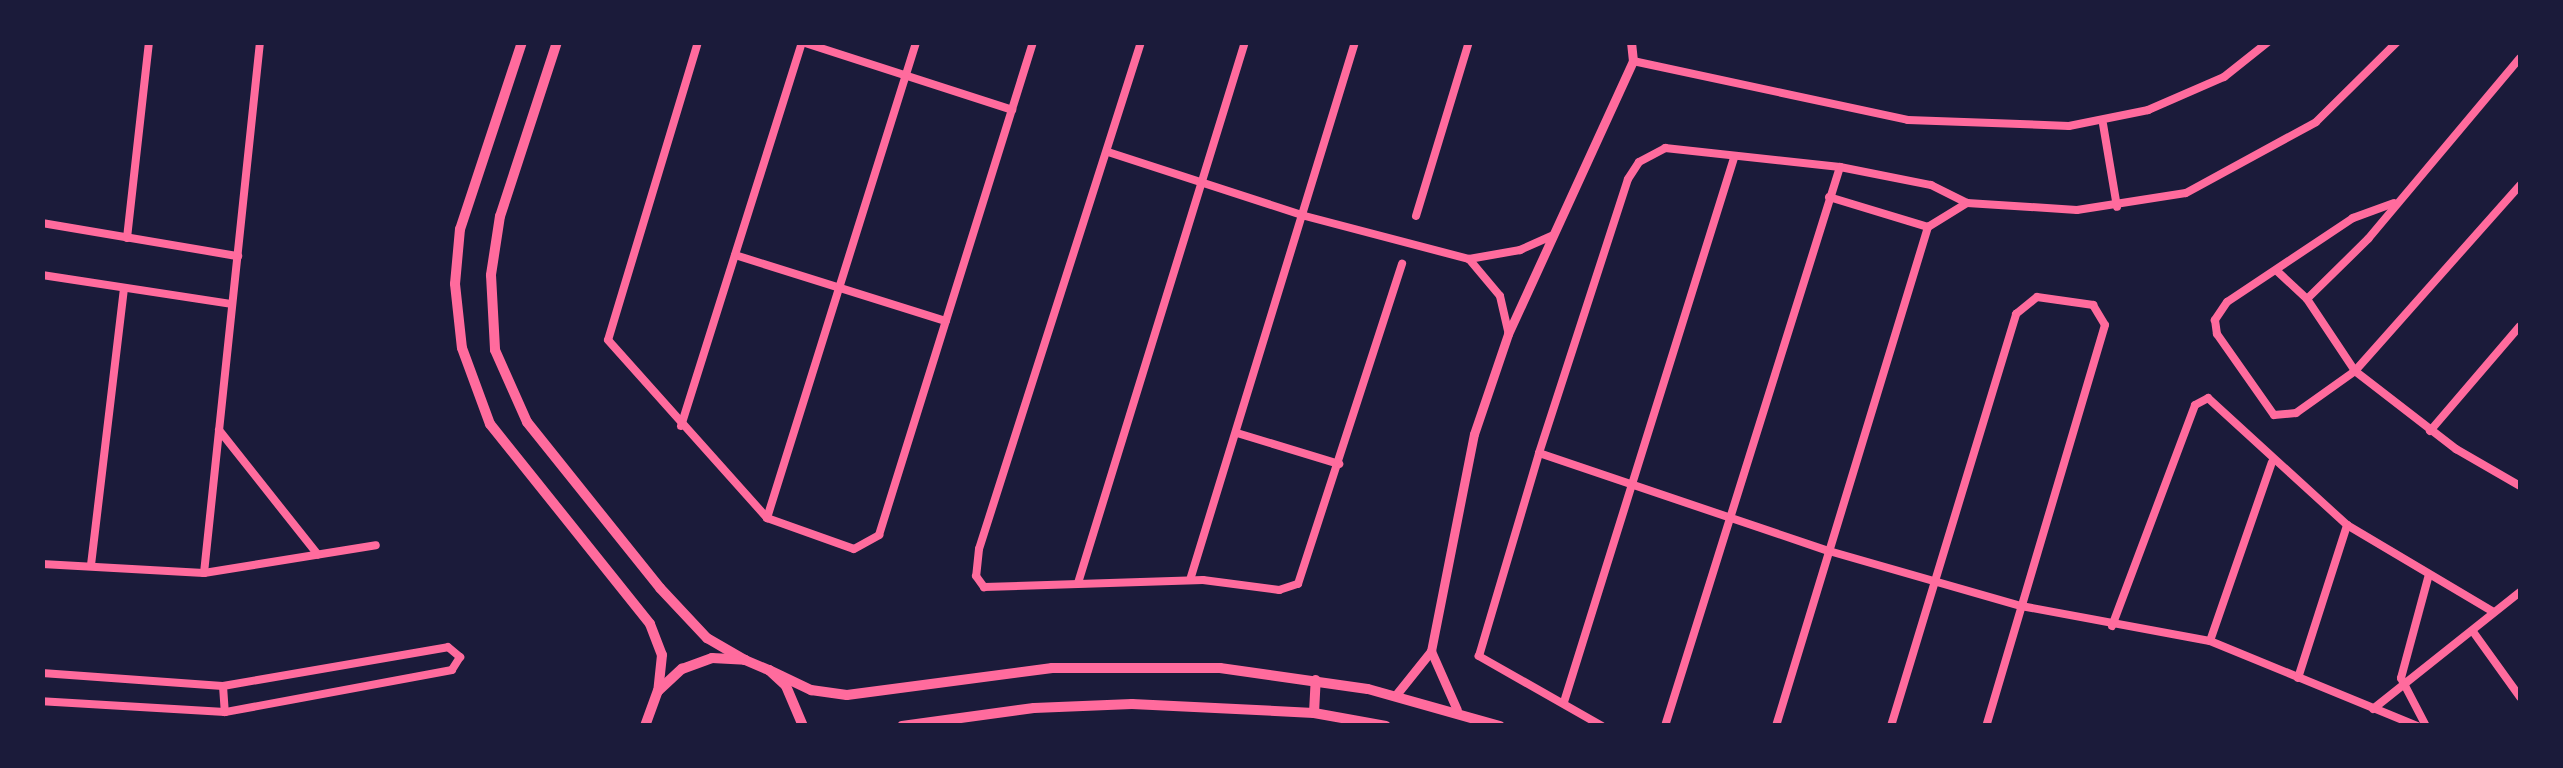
<!DOCTYPE html>
<style>
body{margin:0}
#map{position:relative;width:2563px;height:768px;overflow:hidden;background:#1b1b3a;font-family:"Exo 2",sans-serif}
div>[style]{position:absolute}
.minor>*{height:8px;margin:-4px;padding:0 4px;transform-origin:4px;border-radius:4px;background:#ff6b9d}
.tertiary>*{height:9px;margin:-4.5px;padding:0 4.5px;transform-origin:4.5px;border-radius:4.5px;background:#ff6b9d}
.secondary>*{height:10px;margin:-5px;padding:0 5px;transform-origin:5px;border-radius:5px;background:#ff6b9d}
span{translate:-50% -50%;white-space:nowrap;text-align:center;line-height:1.15;-webkit-text-stroke:10px #1b1b3a;paint-order:stroke}
.frame{position:absolute;inset:0;border:45px solid #1b1b3a;pointer-events:none}
</style>
<div id="map">
<div class="minor">
<div style="left:698px;top:42px;width:311px;rotate:106.8deg"></div>
<div style="left:608px;top:340px;width:239px;rotate:48.2deg"></div>
<div style="left:767px;top:518px;width:92px;rotate:19.6deg"></div>
<div style="left:854px;top:549px;width:29px;rotate:-29deg"></div>
<div style="left:879px;top:535px;width:516px;rotate:-72.65deg"></div>
<div style="left:802px;top:42px;width:221px;rotate:17.9deg"></div>
<div style="left:1141px;top:42px;width:532px;rotate:107.72deg"></div>
<div style="left:979px;top:549px;width:27px;rotate:96deg"></div>
<div style="left:976px;top:576px;width:14px;rotate:54deg"></div>
<div style="left:984px;top:587px;width:219px;rotate:-1.8deg"></div>
<div style="left:1203px;top:580px;width:77px;rotate:7.5deg"></div>
<div style="left:1279px;top:590px;width:20px;rotate:-18deg"></div>
<div style="left:1298px;top:584px;width:337px;rotate:-72deg"></div>
<div style="left:1633px;top:61px;width:281px;rotate:12.1deg"></div>
<div style="left:1908px;top:120px;width:161px;rotate:2.1deg"></div>
<div style="left:2069px;top:126px;width:81px;rotate:-11.4deg"></div>
<div style="left:2148px;top:110px;width:83px;rotate:-23.5deg"></div>
<div style="left:2224px;top:77px;width:56px;rotate:-38.5deg"></div>
<div style="left:2103px;top:124px;width:84px;rotate:80.4deg"></div>
<div style="left:1108px;top:152px;width:207px;rotate:18deg"></div>
<div style="left:1305px;top:216px;width:170px;rotate:14.7deg"></div>
<div style="left:1469px;top:259px;width:52px;rotate:-10deg"></div>
<div style="left:1520px;top:250px;width:35px;rotate:-24deg"></div>
<div style="left:1829px;top:197px;width:103px;rotate:16.9deg"></div>
<div style="left:2394px;top:203px;width:44px;rotate:159.9deg"></div>
<div style="left:2353px;top:218px;width:151px;rotate:146.3deg"></div>
<div style="left:2227px;top:302px;width:22px;rotate:124deg"></div>
<div style="left:2215px;top:320px;width:14px;rotate:82deg"></div>
<div style="left:2217px;top:334px;width:99px;rotate:54.9deg"></div>
<div style="left:2274px;top:415px;width:22px;rotate:-5deg"></div>
<div style="left:2296px;top:413px;width:72px;rotate:-35.4deg"></div>
<div style="left:2355px;top:371px;width:128px;rotate:37.7deg"></div>
<div style="left:2456px;top:449px;width:74px;rotate:30deg"></div>
<div style="left:1416px;top:216px;width:182px;rotate:-73.1deg"></div>
<div style="left:42px;top:223px;width:199px;rotate:9.6deg"></div>
<div style="left:127px;top:238px;width:197px;rotate:-83.6deg"></div>
<div style="left:735px;top:255px;width:221px;rotate:17.4deg"></div>
<div style="left:1469px;top:259px;width:48px;rotate:50deg"></div>
<div style="left:1500px;top:296px;width:37px;rotate:77deg"></div>
<div style="left:2276px;top:270px;width:42px;rotate:43.1deg"></div>
<div style="left:2307px;top:299px;width:87px;rotate:56.3deg"></div>
<div style="left:2355px;top:371px;width:249px;rotate:-48.4deg"></div>
<div style="left:42px;top:275px;width:191px;rotate:8.7deg"></div>
<div style="left:2307px;top:299px;width:86px;rotate:-44.5deg"></div>
<div style="left:2368px;top:239px;width:236px;rotate:-50deg"></div>
<div style="left:681px;top:426px;width:403px;rotate:-72.5deg"></div>
<div style="left:219px;top:430px;width:159px;rotate:51.6deg"></div>
<div style="left:2430px;top:431px;width:138px;rotate:-49.4deg"></div>
<div style="left:1237px;top:433px;width:107px;rotate:16.9deg"></div>
<div style="left:1539px;top:453px;width:306px;rotate:18.7deg"></div>
<div style="left:1829px;top:551px;width:200px;rotate:16deg"></div>
<div style="left:2021px;top:606px;width:192px;rotate:10.5deg"></div>
<div style="left:2210px;top:641px;width:224px;rotate:22.3deg"></div>
<div style="left:767px;top:518px;width:499px;rotate:-72.6deg"></div>
<div style="left:42px;top:564px;width:162px;rotate:3.2deg"></div>
<div style="left:204px;top:573px;width:174px;rotate:-9.2deg"></div>
<div style="left:91px;top:565px;width:278px;rotate:-83.2deg"></div>
<div style="left:204px;top:573px;width:534px;rotate:-83.98deg"></div>
<div style="left:1190px;top:580px;width:563px;rotate:-72.95deg"></div>
<div style="left:1078px;top:583px;width:566px;rotate:-72.85deg"></div>
<div style="left:2112px;top:626px;width:236px;rotate:-69.4deg"></div>
<div style="left:2195px;top:405px;width:15px;rotate:-28deg"></div>
<div style="left:2208px;top:398px;width:188px;rotate:42.4deg"></div>
<div style="left:2347px;top:525px;width:169px;rotate:30.7deg"></div>
<div style="left:2474px;top:633px;width:79px;rotate:54.3deg"></div>
<div style="left:2210px;top:641px;width:189px;rotate:-70.9deg"></div>
<div style="left:42px;top:673px;width:181px;rotate:4.1deg"></div>
<div style="left:223px;top:686px;width:228px;rotate:-9.8deg"></div>
<div style="left:448px;top:647px;width:16px;rotate:40deg"></div>
<div style="left:460px;top:657px;width:15px;rotate:122deg"></div>
<div style="left:452px;top:670px;width:231px;rotate:169.5deg"></div>
<div style="left:225px;top:712px;width:183px;rotate:-176.6deg"></div>
<div style="left:2298px;top:678px;width:161px;rotate:-72.2deg"></div>
<div style="left:223px;top:686px;width:26px;rotate:86deg"></div>
<div style="left:1564px;top:702px;width:570px;rotate:-72.65deg"></div>
<div style="left:2373px;top:709px;width:188px;rotate:-38.5deg"></div>
<div style="left:1602px;top:726px;width:142px;rotate:-150.4deg"></div>
<div style="left:1479px;top:656px;width:212px;rotate:-73.5deg"></div>
<div style="left:1539px;top:453px;width:288px;rotate:-72deg"></div>
<div style="left:1628px;top:179px;width:20px;rotate:-57deg"></div>
<div style="left:1639px;top:162px;width:30px;rotate:-28deg"></div>
<div style="left:1665px;top:148px;width:176px;rotate:6.2deg"></div>
<div style="left:1840px;top:167px;width:93px;rotate:11.2deg"></div>
<div style="left:1931px;top:185px;width:40px;rotate:26.6deg"></div>
<div style="left:1665px;top:726px;width:586px;rotate:-72.62deg"></div>
<div style="left:1776px;top:726px;width:522px;rotate:-73.06deg"></div>
<div style="left:1928px;top:227px;width:46px;rotate:-31.6deg"></div>
<div style="left:1967px;top:203px;width:110px;rotate:3.6deg"></div>
<div style="left:2077px;top:210px;width:110px;rotate:-8.9deg"></div>
<div style="left:2186px;top:193px;width:148px;rotate:-28.6deg"></div>
<div style="left:2316px;top:122px;width:114px;rotate:-44.6deg"></div>
<div style="left:1891px;top:726px;width:431px;rotate:-73.1deg"></div>
<div style="left:2016px;top:314px;width:27px;rotate:-39deg"></div>
<div style="left:2037px;top:297px;width:57px;rotate:8.1deg"></div>
<div style="left:2093px;top:305px;width:23px;rotate:59deg"></div>
<div style="left:2105px;top:325px;width:418px;rotate:106.5deg"></div>
<div style="left:2426px;top:726px;width:54px;rotate:-117.5deg"></div>
<div style="left:2401px;top:678px;width:104px;rotate:-74.9deg"></div>
</div>
<div class="tertiary">
<div style="left:1431px;top:651px;width:64px;rotate:66.2deg"></div>
<div style="left:1395px;top:696px;width:58px;rotate:-51.3deg"></div>
<div style="left:1431px;top:651px;width:221px;rotate:-78.8deg"></div>
<div style="left:1474px;top:434px;width:106px;rotate:-71.2deg"></div>
<div style="left:1508px;top:334px;width:300px;rotate:-65.4deg"></div>
<div style="left:1633px;top:61px;width:19px;rotate:-96deg"></div>
</div>
<div class="secondary">
<div style="left:522px;top:42px;width:197px;rotate:108.3deg"></div>
<div style="left:460px;top:229px;width:55px;rotate:95.2deg"></div>
<div style="left:455px;top:284px;width:64px;rotate:83.8deg"></div>
<div style="left:462px;top:348px;width:81px;rotate:69.8deg"></div>
<div style="left:490px;top:424px;width:256px;rotate:51.3deg"></div>
<div style="left:650px;top:624px;width:33px;rotate:69deg"></div>
<div style="left:662px;top:655px;width:36px;rotate:96deg"></div>
<div style="left:557px;top:42px;width:183px;rotate:108.1deg"></div>
<div style="left:500px;top:216px;width:60px;rotate:98.7deg"></div>
<div style="left:491px;top:275px;width:75px;rotate:86.9deg"></div>
<div style="left:495px;top:350px;width:79px;rotate:66deg"></div>
<div style="left:527px;top:422px;width:213px;rotate:51.3deg"></div>
<div style="left:660px;top:588px;width:69px;rotate:46.8deg"></div>
<div style="left:707px;top:638px;width:44px;rotate:30.1deg"></div>
<div style="left:769px;top:670px;width:47px;rotate:25.5deg"></div>
<div style="left:811px;top:690px;width:36px;rotate:8deg"></div>
<div style="left:847px;top:695px;width:207px;rotate:-7.5deg"></div>
<div style="left:1052px;top:668px;width:168px"></div>
<div style="left:1220px;top:668px;width:149px;rotate:8.1deg"></div>
<div style="left:1368px;top:689px;width:137px;rotate:15.7deg"></div>
<div style="left:1314px;top:713px;width:33px;rotate:-87deg"></div>
<div style="left:645px;top:726px;width:37px;rotate:-70deg"></div>
<div style="left:658px;top:691px;width:33px;rotate:-43deg"></div>
<div style="left:682px;top:669px;width:32px;rotate:-20deg"></div>
<div style="left:712px;top:658px;width:33px;rotate:3deg"></div>
<div style="left:745px;top:660px;width:26px;rotate:23deg"></div>
<div style="left:769px;top:670px;width:23px;rotate:43deg"></div>
<div style="left:786px;top:686px;width:43px;rotate:67deg"></div>
<div style="left:902px;top:726px;width:133px;rotate:-7.8deg"></div>
<div style="left:1034px;top:708px;width:98px;rotate:-2.3deg"></div>
<div style="left:1132px;top:704px;width:182px;rotate:2.8deg"></div>
<div style="left:1314px;top:713px;width:73px;rotate:10.2deg"></div>
</div>
<div class="frame"></div>
</div>
